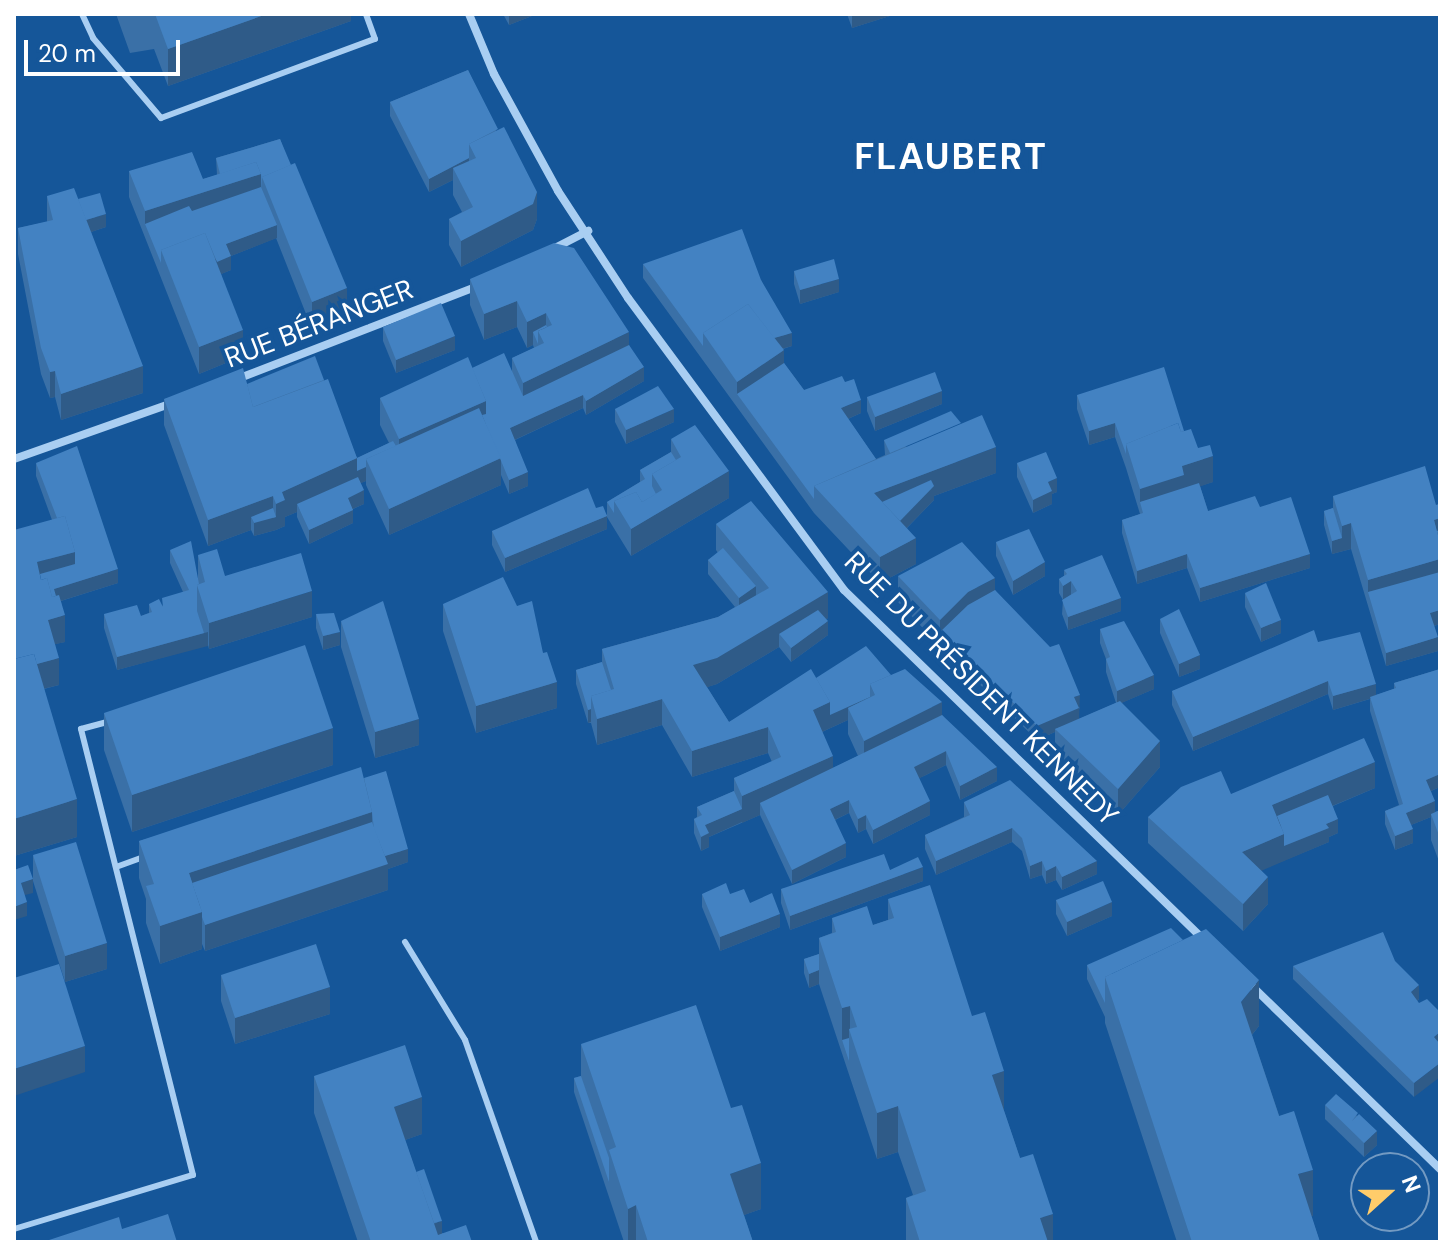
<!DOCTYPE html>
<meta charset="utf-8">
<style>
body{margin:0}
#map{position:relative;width:1454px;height:1256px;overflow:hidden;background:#155699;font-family:"DM Sans",sans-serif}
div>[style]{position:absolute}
.service>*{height:6px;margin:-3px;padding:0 3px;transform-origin:3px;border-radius:3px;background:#a9cef2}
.minor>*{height:8px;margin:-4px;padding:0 4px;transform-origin:4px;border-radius:4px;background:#a9cef2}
.wall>*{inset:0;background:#3a70a7}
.shaded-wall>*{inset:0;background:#2f5b88}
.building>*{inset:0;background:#4382c2}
span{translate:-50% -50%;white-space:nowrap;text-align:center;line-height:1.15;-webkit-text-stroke:8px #155699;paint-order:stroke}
.street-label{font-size:28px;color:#fff}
.district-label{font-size:36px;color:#fff;font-weight:700;letter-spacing:2px}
.frame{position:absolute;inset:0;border:16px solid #fff;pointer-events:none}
.north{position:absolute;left:1350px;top:1152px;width:80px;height:80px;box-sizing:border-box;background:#155699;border:2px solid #739ac2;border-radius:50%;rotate:69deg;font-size:22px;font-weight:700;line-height:32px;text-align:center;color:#fff}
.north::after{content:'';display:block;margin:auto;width:28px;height:36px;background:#ffcc6a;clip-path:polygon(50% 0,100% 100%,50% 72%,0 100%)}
.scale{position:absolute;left:24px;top:40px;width:156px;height:36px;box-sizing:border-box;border:4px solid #fff;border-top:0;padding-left:10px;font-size:24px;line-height:28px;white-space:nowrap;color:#fff;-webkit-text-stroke:6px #155699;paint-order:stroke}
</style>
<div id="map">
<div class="service">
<div style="left:82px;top:14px;width:26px;rotate:65deg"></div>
<div style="left:93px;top:38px;width:105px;rotate:49.6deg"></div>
<div style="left:161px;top:118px;width:228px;rotate:-20.3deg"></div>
<div style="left:375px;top:39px;width:27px;rotate:-110deg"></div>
<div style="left:116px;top:867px;width:33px;rotate:-20deg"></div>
<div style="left:405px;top:942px;width:115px;rotate:58.5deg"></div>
<div style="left:465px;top:1040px;width:214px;rotate:70.6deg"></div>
<div style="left:14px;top:1229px;width:187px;rotate:-16.8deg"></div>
<div style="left:193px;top:1175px;width:460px;rotate:-104.1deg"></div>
<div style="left:81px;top:729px;width:30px;rotate:-15deg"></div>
</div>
<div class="minor">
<div style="left:469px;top:14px;width:65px;rotate:67.4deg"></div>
<div style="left:494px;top:74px;width:133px;rotate:61.3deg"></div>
<div style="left:558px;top:191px;width:128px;rotate:56.8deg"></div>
<div style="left:628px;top:298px;width:363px;rotate:53.5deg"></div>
<div style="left:844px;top:590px;width:502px;rotate:44.19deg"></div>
<div style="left:551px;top:250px;width:42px;rotate:-27.2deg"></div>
<div style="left:237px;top:379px;width:258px;rotate:-21.1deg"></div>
<div style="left:14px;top:459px;width:168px;rotate:-19.5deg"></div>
<div style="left:1254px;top:988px;width:260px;rotate:44.2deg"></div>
</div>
<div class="wall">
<div style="clip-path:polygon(116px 14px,351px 14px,351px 21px,168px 86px,154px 49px,130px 53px)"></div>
<div style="clip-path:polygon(503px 14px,537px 14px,509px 25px)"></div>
<div style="clip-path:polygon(847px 14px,896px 14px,852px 28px)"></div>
<div style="clip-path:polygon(468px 70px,537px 219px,533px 230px,461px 267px,449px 245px,449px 219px,462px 212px,453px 195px,453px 180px,429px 192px,390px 116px,390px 102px)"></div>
<div style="clip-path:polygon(280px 139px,347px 315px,312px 329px,276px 238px,231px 256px,231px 270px,221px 274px,243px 356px,199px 374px,129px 197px,129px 171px,203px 179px,217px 175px,216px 158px)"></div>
<div style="clip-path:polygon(47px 196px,78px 199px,106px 227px,91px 232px,143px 393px,61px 420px,55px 397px,50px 398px,41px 374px,18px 254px,18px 228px,47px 222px)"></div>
<div style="clip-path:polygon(643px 264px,761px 280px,792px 346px,783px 349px,784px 363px,804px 390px,861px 413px,848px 419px,876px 459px,885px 455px,884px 440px,996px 473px,934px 496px,934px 500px,907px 528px,916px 564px,880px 583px,814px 513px,643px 278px)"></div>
<div style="clip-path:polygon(794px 271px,839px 292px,800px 304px,794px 284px)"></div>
<div style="clip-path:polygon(470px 279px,629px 345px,644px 381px,586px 415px,583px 408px,515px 440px,528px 486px,509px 494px,501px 475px,501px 485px,389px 535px,366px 485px,366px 481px,360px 483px,364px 504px,353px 509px,353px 523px,309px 544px,297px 517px,297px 512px,285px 517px,285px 526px,276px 530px,254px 536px,251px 530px,208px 546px,164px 425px,164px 399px,247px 384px,324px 380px,357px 458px,389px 443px,380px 425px,380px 398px,472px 368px,512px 371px,512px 358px,534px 348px,533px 345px,527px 348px,517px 327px,484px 340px,470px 305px)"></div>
<div style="clip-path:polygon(383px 327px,455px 350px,396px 373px,383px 341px)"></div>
<div style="clip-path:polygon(1077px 395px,1184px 431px,1198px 448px,1213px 482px,1200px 486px,1208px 511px,1260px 507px,1310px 568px,1200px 602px,1187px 568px,1137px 584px,1122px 533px,1122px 520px,1140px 514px,1126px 468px,1115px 437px,1089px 445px,1077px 409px)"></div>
<div style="clip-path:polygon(867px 397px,942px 404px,875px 431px,867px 411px)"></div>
<div style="clip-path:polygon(615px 409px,674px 422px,626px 444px,615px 422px)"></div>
<div style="clip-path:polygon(671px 439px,729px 498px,631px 556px,607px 517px,607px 529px,505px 572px,492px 545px,492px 531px,596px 508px,607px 515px,607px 502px,640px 482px,640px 470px,671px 452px)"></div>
<div style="clip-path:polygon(36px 463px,118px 583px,61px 601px,65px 642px,55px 644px,59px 685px,44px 689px,77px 837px,14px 856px,52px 520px,36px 476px)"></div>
<div style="clip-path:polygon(1017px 463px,1057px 492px,1052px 494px,1052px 504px,1033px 513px,1017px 477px)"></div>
<div style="clip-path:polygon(1333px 496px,1436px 505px,1440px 504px,1440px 624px,1434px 626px,1438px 651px,1386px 666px,1351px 549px,1332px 554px,1324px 525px,1324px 511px,1333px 508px)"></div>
<div style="clip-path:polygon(evenodd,716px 524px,828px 618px,826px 619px,828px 635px,791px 662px,779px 647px,717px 684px,707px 687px,729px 722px,816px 678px,891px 675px,942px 715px,997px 781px,960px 800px,946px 765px,926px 775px,919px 778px,930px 815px,873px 844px,866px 829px,858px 833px,849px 813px,835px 820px,846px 857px,792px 884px,760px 815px,709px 837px,709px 847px,701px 851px,694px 833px,694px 819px,697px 817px,697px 807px,734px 791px,734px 778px,772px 762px,768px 753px,692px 777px,662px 725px,597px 745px,591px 723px,588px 723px,576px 684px,576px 670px,602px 662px,602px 649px,718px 617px,735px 607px,708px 574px,708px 560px,718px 553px,716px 550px,716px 524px,848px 720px,848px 734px,858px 756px,833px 768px,822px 732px,848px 720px)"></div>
<div style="clip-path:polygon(996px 542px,1045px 576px,1013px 595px,996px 556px)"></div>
<div style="clip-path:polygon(170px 550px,198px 580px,198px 555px,225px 576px,312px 617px,209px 649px,208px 645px,117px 670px,104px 628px,104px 614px,141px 616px,149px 613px,149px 604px,162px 606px,183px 592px,170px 563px)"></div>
<div style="clip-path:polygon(1064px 570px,1121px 611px,1068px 630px,1062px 614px,1063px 600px,1059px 593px,1059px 579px,1064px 576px)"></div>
<div style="clip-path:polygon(898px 576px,995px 590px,1080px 708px,1079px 709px,1079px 719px,1116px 703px,1106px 672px,1106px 659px,1100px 643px,1100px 629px,1154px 689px,1121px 703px,1160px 767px,1118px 815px,1055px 756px,1055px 732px,1037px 740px,940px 646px,898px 602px)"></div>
<div style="clip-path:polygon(1245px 593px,1281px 633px,1261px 642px,1245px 607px)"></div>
<div style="clip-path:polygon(443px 604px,517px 606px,543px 653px,557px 708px,476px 733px,443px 631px)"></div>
<div style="clip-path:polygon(316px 614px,340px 645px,323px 650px,316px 628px)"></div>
<div style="clip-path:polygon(1160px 619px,1200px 669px,1179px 677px,1160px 633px)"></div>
<div style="clip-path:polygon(341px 621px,419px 745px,375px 758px,341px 647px)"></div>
<div style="clip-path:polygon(1318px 642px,1376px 695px,1394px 689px,1394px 683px,1440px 669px,1440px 787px,1431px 791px,1435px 812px,1440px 810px,1440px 864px,1431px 840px,1431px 817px,1411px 825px,1413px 843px,1395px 850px,1385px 824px,1385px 811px,1399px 805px,1370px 711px,1370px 699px,1333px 710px,1328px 694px,1193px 751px,1172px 705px,1172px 691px)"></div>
<div style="clip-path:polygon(104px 713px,333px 765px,132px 832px,104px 750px)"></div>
<div style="clip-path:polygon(364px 778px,408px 862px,388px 869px,388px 890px,205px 951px,202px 944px,202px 949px,160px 964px,146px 923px,146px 899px,139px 878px,139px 841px)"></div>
<div style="clip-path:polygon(1375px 788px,1333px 806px,1338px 833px,1329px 837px,1329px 842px,1261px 870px,1268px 904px,1243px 931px,1148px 843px,1148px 817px,1231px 794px)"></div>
<div style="clip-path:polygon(964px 802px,1097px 874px,1062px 890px,1056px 880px,1046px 884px,1042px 875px,1030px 879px,1022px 851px,1012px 842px,936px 875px,925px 849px,925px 835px,964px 817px)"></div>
<div style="clip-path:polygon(33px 855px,107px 969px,65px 982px,33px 881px)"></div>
<div style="clip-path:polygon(890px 870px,923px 881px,790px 930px,781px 903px,781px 889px)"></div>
<div style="clip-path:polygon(702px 894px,730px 894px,750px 903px,780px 927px,720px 951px,702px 907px)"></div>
<div style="clip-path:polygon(888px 899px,1004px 1111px,1020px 1158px,1053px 1242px,906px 1242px,906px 1198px,913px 1195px,898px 1152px,877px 1159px,819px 984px,809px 988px,804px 973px,804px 959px,819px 954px,819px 938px,832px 933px,832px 918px,873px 925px,888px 920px)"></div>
<div style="clip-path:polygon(1056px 900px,1112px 916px,1067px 936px,1056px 914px)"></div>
<div style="clip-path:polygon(1087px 965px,1259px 1026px,1252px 1035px,1313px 1216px,1311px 1216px,1320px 1242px,1177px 1242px,1105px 1023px,1105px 1017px,1087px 979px)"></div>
<div style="clip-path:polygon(1293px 966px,1419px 999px,1417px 1001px,1414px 1097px,1293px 979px)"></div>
<div style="clip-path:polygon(221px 975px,330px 1014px,235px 1044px,221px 1001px)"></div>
<div style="clip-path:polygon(581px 1044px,761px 1209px,744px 1215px,753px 1242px,624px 1242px,574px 1092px,574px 1078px,581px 1076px)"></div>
<div style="clip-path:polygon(314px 1076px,422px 1134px,405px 1140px,416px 1172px,442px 1233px,472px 1242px,358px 1242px,314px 1113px)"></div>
<div style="clip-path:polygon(1325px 1105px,1358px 1116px,1377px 1145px,1364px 1157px,1325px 1119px)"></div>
</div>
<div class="shaded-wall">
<div style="clip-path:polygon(267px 14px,351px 14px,351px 21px,168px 86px,168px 49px)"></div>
<div style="clip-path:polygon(509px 14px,537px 14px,509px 25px)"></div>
<div style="clip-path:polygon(852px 14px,896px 14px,852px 28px)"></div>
<div style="clip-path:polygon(469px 158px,469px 171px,453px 168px,453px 180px,429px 192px,429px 179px)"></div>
<div style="clip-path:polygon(261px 174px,261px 200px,145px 224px,145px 211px)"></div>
<div style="clip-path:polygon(537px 192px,537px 219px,533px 230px,461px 267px,461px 241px)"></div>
<div style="clip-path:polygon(106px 214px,106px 227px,82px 235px,82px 221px)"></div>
<div style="clip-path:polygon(277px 225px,277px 238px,231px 256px,231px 270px,212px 278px,212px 264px,226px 244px)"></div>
<div style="clip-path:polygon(839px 279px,839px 292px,800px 304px,800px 290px)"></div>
<div style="clip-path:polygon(347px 288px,347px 315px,312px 329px,312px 302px)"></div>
<div style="clip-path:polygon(517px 301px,517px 327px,484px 340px,484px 314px)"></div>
<div style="clip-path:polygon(546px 313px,546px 339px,538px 331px,533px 332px,533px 345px,527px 348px,527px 322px)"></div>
<div style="clip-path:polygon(243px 330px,243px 356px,199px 374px,199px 347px)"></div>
<div style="clip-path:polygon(629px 332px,629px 358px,523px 409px,523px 383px)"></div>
<div style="clip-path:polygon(792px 333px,792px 346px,767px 353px,767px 340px)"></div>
<div style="clip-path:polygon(455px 336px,455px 350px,396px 373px,396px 360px)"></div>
<div style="clip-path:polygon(784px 350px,784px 376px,737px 394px,737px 382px)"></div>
<div style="clip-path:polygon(143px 366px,143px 393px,61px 420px,61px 394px)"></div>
<div style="clip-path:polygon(644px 367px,644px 381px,586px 415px,586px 401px)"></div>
<div style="clip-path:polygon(55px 371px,55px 397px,50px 398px,50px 372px)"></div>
<div style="clip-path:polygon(942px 391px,942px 404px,875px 431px,875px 417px)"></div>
<div style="clip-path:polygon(583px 395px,583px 408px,510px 442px,510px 428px)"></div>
<div style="clip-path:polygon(861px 400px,861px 413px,841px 422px,841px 408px)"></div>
<div style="clip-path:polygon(486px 401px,486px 427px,399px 452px,399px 439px)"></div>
<div style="clip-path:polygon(674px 409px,674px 422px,626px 444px,626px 430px)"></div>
<div style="clip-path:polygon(1115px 423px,1115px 437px,1089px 445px,1089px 431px)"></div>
<div style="clip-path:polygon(996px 447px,996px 473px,934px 496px,934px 500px,894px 541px,894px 527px,883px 516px,874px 493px)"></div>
<div style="clip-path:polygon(1213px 456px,1213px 482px,1184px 492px,1140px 502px,1140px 489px,1182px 466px)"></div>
<div style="clip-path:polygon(357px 458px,366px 467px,366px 481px,300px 510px,297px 504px,297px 512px,285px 517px,285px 526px,276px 530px,276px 504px,282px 492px)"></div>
<div style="clip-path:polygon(501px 458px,501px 485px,389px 535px,389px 509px)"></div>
<div style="clip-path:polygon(729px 471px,729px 498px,631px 556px,631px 529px)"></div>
<div style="clip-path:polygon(528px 472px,528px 486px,509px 494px,509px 480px)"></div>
<div style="clip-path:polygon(1057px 478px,1057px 492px,1052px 494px,1052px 504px,1033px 513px,1033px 500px,1048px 482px)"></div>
<div style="clip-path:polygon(364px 490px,364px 504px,348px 511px,348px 498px)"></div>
<div style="clip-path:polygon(273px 496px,273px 518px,276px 517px,276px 530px,254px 536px,254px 523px,251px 517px,251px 530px,208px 546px,208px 520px)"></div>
<div style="clip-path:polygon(353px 510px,353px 523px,309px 544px,309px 530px)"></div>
<div style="clip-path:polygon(607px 516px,607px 529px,505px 572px,505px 558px)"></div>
<div style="clip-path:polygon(1440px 518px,1440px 544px,1434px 520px)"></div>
<div style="clip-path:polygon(1351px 523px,1351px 549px,1332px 554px,1332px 541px,1342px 538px,1342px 526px)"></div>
<div style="clip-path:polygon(916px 538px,916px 564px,880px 583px,880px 557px)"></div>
<div style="clip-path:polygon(75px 552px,75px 578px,37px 575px,37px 562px)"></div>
<div style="clip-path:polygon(1187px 554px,1187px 568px,1137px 584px,1137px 571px)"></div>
<div style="clip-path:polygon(1310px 554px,1310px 568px,1200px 602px,1200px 588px)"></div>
<div style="clip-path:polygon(1440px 559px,1440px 585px,1368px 592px,1368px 580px)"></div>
<div style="clip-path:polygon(1045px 562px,1045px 576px,1013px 595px,1013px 581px)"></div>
<div style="clip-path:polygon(118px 569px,118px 583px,54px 603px,54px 589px)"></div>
<div style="clip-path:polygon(995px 578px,995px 604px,940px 632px,940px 620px,968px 592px)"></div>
<div style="clip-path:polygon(1071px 581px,1071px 595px,1063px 600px,1063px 586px)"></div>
<div style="clip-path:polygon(756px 586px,756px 600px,739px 612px,739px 598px)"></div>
<div style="clip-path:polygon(312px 591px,312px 617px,209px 649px,209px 623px)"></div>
<div style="clip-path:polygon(828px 592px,828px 618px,787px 643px,779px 634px,779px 647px,717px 684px,693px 692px,693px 665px)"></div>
<div style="clip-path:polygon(1121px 598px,1121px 611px,1068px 630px,1068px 617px)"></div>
<div style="clip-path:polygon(1440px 610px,1440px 624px,1430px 627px,1430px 613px)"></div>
<div style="clip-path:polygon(65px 615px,65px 642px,48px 646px,48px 620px)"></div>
<div style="clip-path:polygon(1281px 620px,1281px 633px,1261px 642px,1261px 628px)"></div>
<div style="clip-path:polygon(828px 621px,828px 635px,791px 662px,791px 648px)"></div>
<div style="clip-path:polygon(208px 632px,208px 646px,117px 670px,117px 657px)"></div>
<div style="clip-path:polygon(340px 632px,340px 645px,323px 650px,323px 636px)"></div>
<div style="clip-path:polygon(1438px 637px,1438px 651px,1386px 666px,1386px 653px)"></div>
<div style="clip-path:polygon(1200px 655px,1200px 669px,1179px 677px,1179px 664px)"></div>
<div style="clip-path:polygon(59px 658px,59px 685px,14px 696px,14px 670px)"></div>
<div style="clip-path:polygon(1154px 675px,1154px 689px,1117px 705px,1117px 691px)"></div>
<div style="clip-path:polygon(1328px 681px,1328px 694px,1193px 751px,1193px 737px)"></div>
<div style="clip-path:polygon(557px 682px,557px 708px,476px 733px,476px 706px)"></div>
<div style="clip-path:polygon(1376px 684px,1376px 697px,1333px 710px,1333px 696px)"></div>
<div style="clip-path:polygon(1080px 695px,1079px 721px,1055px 729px,1055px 732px,1037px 740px,1037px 726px,1074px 697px)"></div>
<div style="clip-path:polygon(870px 697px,848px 708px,848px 720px,813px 736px,813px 710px,830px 702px)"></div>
<div style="clip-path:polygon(662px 699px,662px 725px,597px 745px,597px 719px)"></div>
<div style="clip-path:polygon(942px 702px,942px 729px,864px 767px,864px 741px)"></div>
<div style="clip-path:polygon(591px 709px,591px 722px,588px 723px,588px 710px)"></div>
<div style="clip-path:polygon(419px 719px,419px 745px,375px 758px,375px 732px)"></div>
<div style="clip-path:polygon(768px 727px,768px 753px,692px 777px,692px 751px)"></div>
<div style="clip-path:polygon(333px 728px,333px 765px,132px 832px,132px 795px)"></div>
<div style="clip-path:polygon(1160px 741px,1160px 767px,1118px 815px,1118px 789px)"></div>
<div style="clip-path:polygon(946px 751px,946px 765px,914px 781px,914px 767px)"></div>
<div style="clip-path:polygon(833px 756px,833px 782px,760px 803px,760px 815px,742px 823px,742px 796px)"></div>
<div style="clip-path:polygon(1375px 762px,1375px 788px,1277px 829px,1272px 805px)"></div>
<div style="clip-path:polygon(997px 767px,997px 781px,960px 800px,960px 786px)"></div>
<div style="clip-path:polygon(1440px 774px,1440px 787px,1426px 793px,1426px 780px)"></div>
<div style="clip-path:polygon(77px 799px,77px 837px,14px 856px,14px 819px)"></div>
<div style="clip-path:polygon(849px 800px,849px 813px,830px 822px,830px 809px)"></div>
<div style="clip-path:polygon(930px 801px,930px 815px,873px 844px,873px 830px)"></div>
<div style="clip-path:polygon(1435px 801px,1435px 815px,1431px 814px,1431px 817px,1406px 827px,1406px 813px)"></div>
<div style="clip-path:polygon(742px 809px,742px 822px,709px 837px,709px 847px,701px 851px,701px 837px,705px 825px)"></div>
<div style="clip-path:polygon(372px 812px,372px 849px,199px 907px,189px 873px)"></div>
<div style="clip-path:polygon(866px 815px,866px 829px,858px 833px,858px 819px)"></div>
<div style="clip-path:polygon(1338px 819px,1338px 833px,1329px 837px,1329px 842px,1242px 879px,1242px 852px,1284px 834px,1326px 824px)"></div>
<div style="clip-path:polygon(1012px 828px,1012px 842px,936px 875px,936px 861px)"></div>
<div style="clip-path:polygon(1413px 829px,1413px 843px,1395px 850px,1395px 836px)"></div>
<div style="clip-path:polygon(846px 843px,846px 857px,792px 884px,792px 870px)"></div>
<div style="clip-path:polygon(408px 849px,408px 862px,388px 869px,388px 890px,205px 951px,205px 925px,381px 857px)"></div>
<div style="clip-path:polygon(1042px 861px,1042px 875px,1030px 879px,1030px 866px)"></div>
<div style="clip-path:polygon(1097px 861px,1097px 874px,1062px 890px,1062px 877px)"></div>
<div style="clip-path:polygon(1056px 866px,1056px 880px,1046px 884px,1046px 871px)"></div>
<div style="clip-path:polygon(923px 867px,923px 881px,790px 930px,790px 916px)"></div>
<div style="clip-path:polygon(1268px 877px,1268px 904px,1243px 931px,1243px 904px)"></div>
<div style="clip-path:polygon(33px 879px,33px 893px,21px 896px,21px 883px)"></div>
<div style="clip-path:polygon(27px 902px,27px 916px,14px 920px,14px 907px)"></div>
<div style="clip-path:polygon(1112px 902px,1112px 916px,1067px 936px,1067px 922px)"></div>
<div style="clip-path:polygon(202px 912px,202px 949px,160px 964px,160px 926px)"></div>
<div style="clip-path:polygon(780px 914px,780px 927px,720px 951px,720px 937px)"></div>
<div style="clip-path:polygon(107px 943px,107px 969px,65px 982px,65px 956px)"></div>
<div style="clip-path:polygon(819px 970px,819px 984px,809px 988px,809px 974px)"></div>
<div style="clip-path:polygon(1259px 980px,1259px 1026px,1241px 1048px,1241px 1002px)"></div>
<div style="clip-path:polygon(1419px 985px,1419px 999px,1411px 1006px,1411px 992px)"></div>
<div style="clip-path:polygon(330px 987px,330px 1014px,235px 1044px,235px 1018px)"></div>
<div style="clip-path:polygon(850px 1006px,850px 1030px,849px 1029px,849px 1052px,842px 1040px,842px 1008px)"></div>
<div style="clip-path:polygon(1440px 1032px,1440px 1046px,1434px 1037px)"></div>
<div style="clip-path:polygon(85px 1046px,85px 1072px,14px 1096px,14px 1069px)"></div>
<div style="clip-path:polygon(1440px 1063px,1440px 1077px,1414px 1097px,1414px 1083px)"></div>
<div style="clip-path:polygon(1004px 1071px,1004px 1117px,992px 1075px)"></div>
<div style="clip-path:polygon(422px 1097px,422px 1134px,394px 1144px,394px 1107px)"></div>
<div style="clip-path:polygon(898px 1106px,898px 1152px,877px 1159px,877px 1113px)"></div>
<div style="clip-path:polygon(1377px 1131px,1377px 1145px,1364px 1157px,1364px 1143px)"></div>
<div style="clip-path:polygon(761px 1163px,761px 1209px,730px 1220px,730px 1174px)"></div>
<div style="clip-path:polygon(1313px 1170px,1313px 1216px,1298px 1220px,1298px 1174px)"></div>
<div style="clip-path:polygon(636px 1205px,636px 1242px,628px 1242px,628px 1209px)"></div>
<div style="clip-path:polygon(1053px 1214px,1053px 1242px,1040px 1242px,1040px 1218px)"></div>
<div style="clip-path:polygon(442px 1221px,442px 1234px,427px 1240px,427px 1226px)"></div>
</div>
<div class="building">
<div style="clip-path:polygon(155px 14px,267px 14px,168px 49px)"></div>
<div style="clip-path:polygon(468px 70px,498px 129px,469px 144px,469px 158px,429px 179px,390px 102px)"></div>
<div style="clip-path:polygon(504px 127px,537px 192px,533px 204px,461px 241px,449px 219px,473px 207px,453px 168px,476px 158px,469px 144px)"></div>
<div style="clip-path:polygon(280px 139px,291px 165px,262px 177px,262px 189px,261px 174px,256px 162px,220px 174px,216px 158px)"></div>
<div style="clip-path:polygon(192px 152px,203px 179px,256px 162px,261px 174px,145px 211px,129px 171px)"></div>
<div style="clip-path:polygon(295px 163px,347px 288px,312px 302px,262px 177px)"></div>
<div style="clip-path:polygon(261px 187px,277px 225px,226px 244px,231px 256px,217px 262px,205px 233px,161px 250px,161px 263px,145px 224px,189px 206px,192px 211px)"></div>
<div style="clip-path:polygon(74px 188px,143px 366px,61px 394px,55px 371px,50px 372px,41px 348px,18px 228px,53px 220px,47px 196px)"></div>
<div style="clip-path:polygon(100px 193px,106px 214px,86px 220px,78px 199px)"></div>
<div style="clip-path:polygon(742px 229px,761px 280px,792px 333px,774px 338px,748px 304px,703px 333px,703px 346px,643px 264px)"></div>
<div style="clip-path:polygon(205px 233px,243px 330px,199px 347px,161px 250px)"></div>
<div style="clip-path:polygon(554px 243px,574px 248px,629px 332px,523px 383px,512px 358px,544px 343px,538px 331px,552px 325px,546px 313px,527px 322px,517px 301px,484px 314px,470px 279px)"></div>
<div style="clip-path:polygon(834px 259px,839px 279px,800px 290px,794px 271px)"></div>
<div style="clip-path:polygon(441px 303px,455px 336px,396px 360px,383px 327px)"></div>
<div style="clip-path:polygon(748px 304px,784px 350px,737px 382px,703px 333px)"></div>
<div style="clip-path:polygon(546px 325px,547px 327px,538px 331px,538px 344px,533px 332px)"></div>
<div style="clip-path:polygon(629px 345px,644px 367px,586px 401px,583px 395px,510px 428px,528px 472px,509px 480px,482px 415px,486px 414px,486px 401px,472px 368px,504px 353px,523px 396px)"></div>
<div style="clip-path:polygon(315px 356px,324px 380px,253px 407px,247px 384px)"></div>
<div style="clip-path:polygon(468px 357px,486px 401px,399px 439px,380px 398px)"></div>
<div style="clip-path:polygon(784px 363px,804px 390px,842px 376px,845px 382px,854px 379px,861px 400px,841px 408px,876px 459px,814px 486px,814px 499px,737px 394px)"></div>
<div style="clip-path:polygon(1164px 367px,1184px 431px,1181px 432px,1178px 423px,1126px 444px,1126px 454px,1115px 423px,1089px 431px,1077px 395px)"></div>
<div style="clip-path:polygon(243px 368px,253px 407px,328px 379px,357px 458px,282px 492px,285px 500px,276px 504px,273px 496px,208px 520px,164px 399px)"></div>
<div style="clip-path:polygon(935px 372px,942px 391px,875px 417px,867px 397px)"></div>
<div style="clip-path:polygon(658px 386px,674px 409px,626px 430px,615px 409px)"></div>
<div style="clip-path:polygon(479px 408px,501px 458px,389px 509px,366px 459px)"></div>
<div style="clip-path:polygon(951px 411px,961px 423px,890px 453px,884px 440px)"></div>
<div style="clip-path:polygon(982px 415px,996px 447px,874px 493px,916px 538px,880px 557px,814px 486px)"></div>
<div style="clip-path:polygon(1178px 423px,1181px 432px,1191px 429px,1198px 448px,1210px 445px,1213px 456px,1182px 466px,1184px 475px,1140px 489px,1126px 444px)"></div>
<div style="clip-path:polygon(695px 425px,729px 471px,631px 529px,614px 501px,636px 492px,642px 502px,662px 490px,652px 474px,681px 457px,671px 439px)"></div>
<div style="clip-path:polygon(393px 441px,396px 446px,366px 459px,366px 467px,357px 471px,357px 458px)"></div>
<div style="clip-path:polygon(77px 446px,118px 569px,54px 589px,56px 596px,52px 597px,47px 578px,41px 580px,40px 574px,75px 564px,75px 552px,65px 516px,57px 518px,36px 463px)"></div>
<div style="clip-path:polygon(671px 452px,676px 460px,652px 474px,652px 486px,656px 494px,642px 502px,636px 492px,614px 501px,614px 513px,607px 502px,645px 479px,640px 470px)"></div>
<div style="clip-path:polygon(1046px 452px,1057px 478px,1048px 482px,1052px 491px,1033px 500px,1017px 463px)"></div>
<div style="clip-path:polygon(1425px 466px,1436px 505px,1440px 504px,1440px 518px,1434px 520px,1440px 543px,1440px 559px,1368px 580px,1351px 523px,1342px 526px,1333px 496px)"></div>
<div style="clip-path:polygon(358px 477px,364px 490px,348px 498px,353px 510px,309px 530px,297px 504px)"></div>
<div style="clip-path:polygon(931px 480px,934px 486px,900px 521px,882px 502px)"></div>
<div style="clip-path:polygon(1199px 483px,1208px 511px,1255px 496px,1260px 507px,1291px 497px,1310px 554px,1200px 588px,1187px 554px,1137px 571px,1122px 520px,1143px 513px,1140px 502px)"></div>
<div style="clip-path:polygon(588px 488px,596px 508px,603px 506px,607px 516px,505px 558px,492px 531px)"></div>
<div style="clip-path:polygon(751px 501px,828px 592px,717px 658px,693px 665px,729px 722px,811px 669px,830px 702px,813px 710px,833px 756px,742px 796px,734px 778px,781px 757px,768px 727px,692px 751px,662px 699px,597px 719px,591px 696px,614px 689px,602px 649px,718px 617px,769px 588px,716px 524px)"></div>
<div style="clip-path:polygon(273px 508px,276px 517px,254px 523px,251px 517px)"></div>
<div style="clip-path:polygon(1333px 508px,1342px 538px,1332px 541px,1324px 511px)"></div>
<div style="clip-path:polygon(65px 516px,75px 552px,37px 562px,41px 580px,47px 578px,52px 597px,59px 595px,65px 615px,48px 620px,59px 658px,37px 664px,34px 654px,14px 659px,14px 530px)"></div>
<div style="clip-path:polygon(1029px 529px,1045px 562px,1013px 581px,996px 542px)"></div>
<div style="clip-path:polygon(1440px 530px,1440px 543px,1437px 531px)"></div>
<div style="clip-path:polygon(191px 541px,199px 584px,197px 585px,197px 611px,204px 633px,117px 657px,104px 614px,137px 605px,141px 616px,152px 612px,149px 604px,159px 599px,163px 607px,162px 598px,189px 590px,170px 550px)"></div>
<div style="clip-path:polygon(962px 542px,995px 578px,968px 592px,940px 620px,898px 576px)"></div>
<div style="clip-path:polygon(723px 548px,756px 586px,739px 598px,708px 560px)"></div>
<div style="clip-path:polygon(217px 549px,225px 576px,301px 553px,312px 591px,209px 623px,197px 585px,205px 582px,198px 555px)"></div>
<div style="clip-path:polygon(1102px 555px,1121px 598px,1068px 617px,1062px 600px,1077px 591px,1071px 581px,1063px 586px,1059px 579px,1067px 574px,1064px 570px)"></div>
<div style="clip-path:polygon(1440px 572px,1440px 610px,1430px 613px,1438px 637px,1386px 653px,1368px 592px)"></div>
<div style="clip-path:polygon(503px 577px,517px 606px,532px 601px,543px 653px,547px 652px,557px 682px,476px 706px,443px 604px)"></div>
<div style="clip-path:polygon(1266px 583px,1281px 620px,1261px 628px,1245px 593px)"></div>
<div style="clip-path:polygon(995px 590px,1050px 647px,1059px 644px,1080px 695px,1074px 697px,1079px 708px,1037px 726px,940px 632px,968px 605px)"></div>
<div style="clip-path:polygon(383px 601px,419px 719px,375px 732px,341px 621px)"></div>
<div style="clip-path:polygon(1179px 609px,1200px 655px,1179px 664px,1160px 619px)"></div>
<div style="clip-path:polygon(818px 610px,828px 621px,791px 648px,779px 634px)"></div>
<div style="clip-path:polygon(334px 613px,340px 632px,323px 636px,316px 614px)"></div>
<div style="clip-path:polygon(1124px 621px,1154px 675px,1117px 691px,1106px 659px,1110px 657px,1100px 629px)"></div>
<div style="clip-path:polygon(1314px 630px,1318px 642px,1360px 632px,1376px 684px,1333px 696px,1328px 681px,1193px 737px,1172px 691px)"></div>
<div style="clip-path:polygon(305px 645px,333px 728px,132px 795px,104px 713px)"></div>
<div style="clip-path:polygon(866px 646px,891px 675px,870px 684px,870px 697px,830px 715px,830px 702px,816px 678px)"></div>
<div style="clip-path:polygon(34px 654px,77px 799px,14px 819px,14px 659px)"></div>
<div style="clip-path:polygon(602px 662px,611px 690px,591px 696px,591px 709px,588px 710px,576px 670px)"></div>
<div style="clip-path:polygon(905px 669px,942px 702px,864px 741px,848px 708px,875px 695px,870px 684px)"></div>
<div style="clip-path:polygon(1440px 669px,1440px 774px,1426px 780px,1435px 801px,1406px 813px,1413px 829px,1395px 836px,1385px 811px,1403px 804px,1370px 697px,1396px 688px,1394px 683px)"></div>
<div style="clip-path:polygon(1120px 701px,1160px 741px,1118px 789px,1055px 729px)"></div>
<div style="clip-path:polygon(942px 715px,997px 767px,960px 786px,946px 751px,914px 767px,930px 801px,873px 830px,866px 815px,858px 819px,849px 800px,830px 809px,846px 843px,792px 870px,760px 803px)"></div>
<div style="clip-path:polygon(1364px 738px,1375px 762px,1272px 805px,1284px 834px,1242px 852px,1268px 877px,1243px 904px,1148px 817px,1181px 787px,1221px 771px,1231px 794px)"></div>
<div style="clip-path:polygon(361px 767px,372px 812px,189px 873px,202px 912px,160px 926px,146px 886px,154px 884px,139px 841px)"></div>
<div style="clip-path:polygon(386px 771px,408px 849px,385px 856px,374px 829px,372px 812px,364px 778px)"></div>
<div style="clip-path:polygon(1010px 780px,1097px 861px,1062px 877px,1056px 866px,1046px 871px,1042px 861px,1030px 866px,1022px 838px,1012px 828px,936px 861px,925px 835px,970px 815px,964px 802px)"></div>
<div style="clip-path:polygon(734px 791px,742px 809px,705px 825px,709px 833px,701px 837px,694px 819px,702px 815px,697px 807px)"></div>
<div style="clip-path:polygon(1328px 795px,1338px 819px,1326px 824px,1329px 828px,1284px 846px,1284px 834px,1277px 816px)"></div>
<div style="clip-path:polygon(1440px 810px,1440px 838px,1431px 814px)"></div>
<div style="clip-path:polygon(372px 822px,388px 864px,205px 925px,202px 917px,202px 912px,192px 883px)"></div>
<div style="clip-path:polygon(76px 842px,107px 943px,65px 956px,33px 855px)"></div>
<div style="clip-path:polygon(884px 854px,890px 870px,918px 857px,923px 867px,790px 916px,781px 889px)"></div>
<div style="clip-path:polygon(28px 865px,33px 879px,21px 883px,27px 902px,14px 907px,14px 870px)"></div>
<div style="clip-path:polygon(1103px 881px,1112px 902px,1067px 922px,1056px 900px)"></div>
<div style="clip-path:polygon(726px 883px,730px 894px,744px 889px,750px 903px,772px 893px,780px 914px,720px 937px,702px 894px)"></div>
<div style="clip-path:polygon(930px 885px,972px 1016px,985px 1012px,1004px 1071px,992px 1075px,1020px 1158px,1033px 1154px,1053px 1214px,1040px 1218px,1048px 1242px,920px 1242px,906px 1198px,926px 1191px,898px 1106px,877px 1113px,849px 1029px,857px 1027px,850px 1006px,842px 1008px,819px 938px,836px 932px,832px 918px,867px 906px,873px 925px,894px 918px,888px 899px)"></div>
<div style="clip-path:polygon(1171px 928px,1183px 940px,1105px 977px,1105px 1003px,1087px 965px)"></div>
<div style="clip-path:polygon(1206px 929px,1259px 980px,1241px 1002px,1279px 1116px,1294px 1111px,1313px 1170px,1298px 1174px,1320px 1242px,1192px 1242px,1105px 977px)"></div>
<div style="clip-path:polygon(1383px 932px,1395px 961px,1419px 985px,1411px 992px,1419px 1003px,1427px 999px,1440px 1012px,1440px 1032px,1434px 1037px,1440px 1044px,1440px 1063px,1414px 1083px,1293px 966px)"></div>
<div style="clip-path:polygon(316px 944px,330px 987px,235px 1018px,221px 975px)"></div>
<div style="clip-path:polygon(819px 954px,819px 970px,809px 974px,804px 959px)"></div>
<div style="clip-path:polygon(59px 964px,85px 1046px,14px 1069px,14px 978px)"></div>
<div style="clip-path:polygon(696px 1005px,731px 1108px,742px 1105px,761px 1163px,730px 1174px,753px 1242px,648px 1242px,636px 1205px,628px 1209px,609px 1150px,616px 1147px,581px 1044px)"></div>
<div style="clip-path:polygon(849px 1038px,849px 1061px,842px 1040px)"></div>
<div style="clip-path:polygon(405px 1045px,422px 1097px,394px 1107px,438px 1235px,466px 1225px,472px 1242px,371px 1242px,314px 1076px)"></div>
<div style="clip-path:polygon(581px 1076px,609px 1158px,609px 1182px,574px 1078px)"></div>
<div style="clip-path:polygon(1336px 1094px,1358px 1113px,1352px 1121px,1359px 1114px,1377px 1131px,1364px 1143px,1325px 1105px)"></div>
<div style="clip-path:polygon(424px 1169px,442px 1221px,434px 1223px,416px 1172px)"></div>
<div style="clip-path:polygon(168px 1214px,177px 1242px,43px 1242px,119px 1217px,122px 1229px)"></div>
</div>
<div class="street-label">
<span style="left:319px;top:324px;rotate:-21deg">RUE BÉRANGER</span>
<span style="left:981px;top:689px;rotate:45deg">RUE DU PRÉSIDENT KENNEDY</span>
</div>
<div class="district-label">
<span style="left:951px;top:157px">FLAUBERT</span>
</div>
<div class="frame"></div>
<div class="north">N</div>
<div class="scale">20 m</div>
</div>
